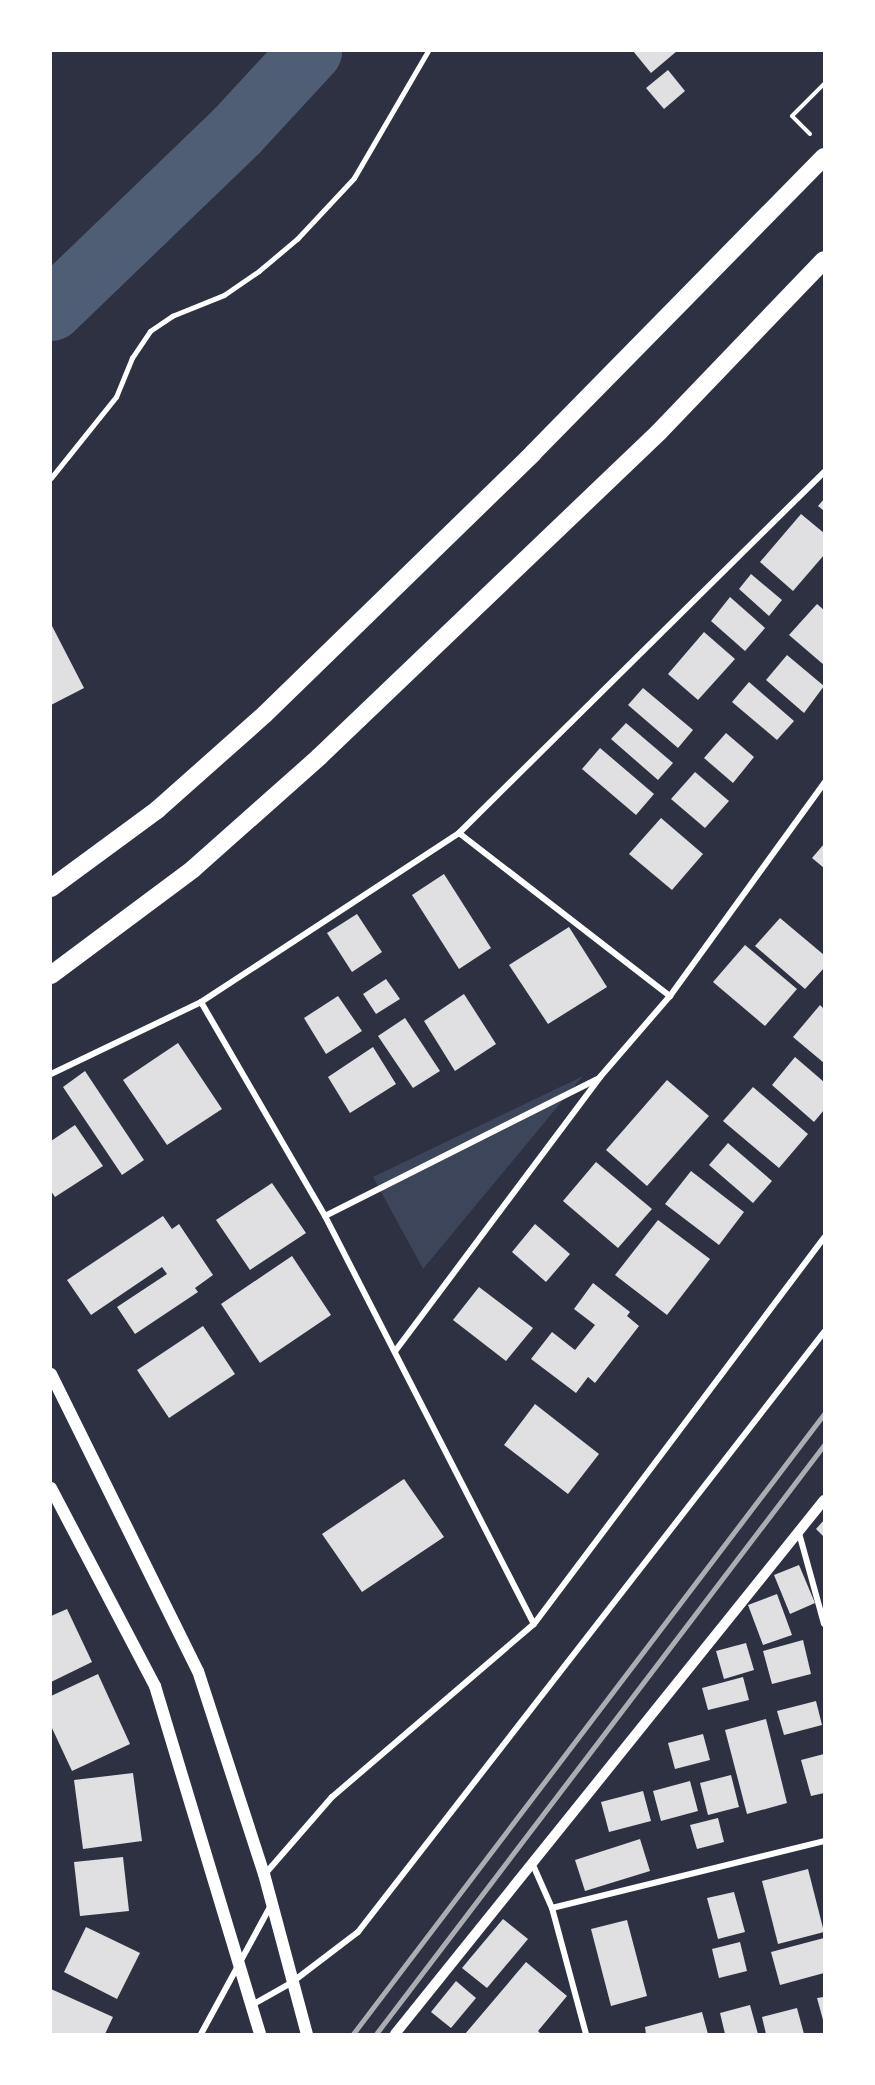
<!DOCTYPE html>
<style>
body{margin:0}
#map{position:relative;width:875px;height:2085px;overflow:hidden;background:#2d3142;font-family:Overpass,sans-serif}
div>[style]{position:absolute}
.green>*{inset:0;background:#3c4559}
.river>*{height:63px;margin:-31.5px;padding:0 31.5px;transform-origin:31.5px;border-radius:31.5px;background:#4f5d75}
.building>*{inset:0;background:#e0e0e3}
.path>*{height:4px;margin:-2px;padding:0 2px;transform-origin:2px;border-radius:2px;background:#fff}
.service>*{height:4.5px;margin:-2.25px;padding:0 2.25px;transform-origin:2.25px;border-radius:2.25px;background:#fff}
.minor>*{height:6px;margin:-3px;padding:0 3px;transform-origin:3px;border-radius:3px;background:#fff}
.tertiary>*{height:10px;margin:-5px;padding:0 5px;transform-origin:5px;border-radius:5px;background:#fff}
.secondary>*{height:12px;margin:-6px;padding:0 6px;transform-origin:6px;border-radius:6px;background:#fff}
.motorway>*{height:18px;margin:-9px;padding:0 9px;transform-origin:9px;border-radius:9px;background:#fff}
.rail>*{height:4.5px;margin:-2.25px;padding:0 2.25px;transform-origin:2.25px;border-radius:2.25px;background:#abadb3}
span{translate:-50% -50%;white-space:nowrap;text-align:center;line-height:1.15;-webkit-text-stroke:6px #fff;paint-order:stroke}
.frame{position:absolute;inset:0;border:52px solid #fff;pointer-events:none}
</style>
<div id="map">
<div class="green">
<div style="clip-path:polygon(583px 1076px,423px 1269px,373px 1177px)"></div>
</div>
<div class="river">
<div style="left:51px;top:309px;width:258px;rotate:-43.9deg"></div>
<div style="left:237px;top:130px;width:108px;rotate:-47.3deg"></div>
</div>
<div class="building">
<div style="clip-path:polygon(633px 51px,677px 51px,651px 73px)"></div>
<div style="clip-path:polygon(668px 70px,685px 91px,664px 109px,646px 88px)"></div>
<div style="clip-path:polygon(824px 499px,824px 511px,818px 506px)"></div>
<div style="clip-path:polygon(801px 514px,824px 533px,824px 555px,793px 591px,760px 562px)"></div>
<div style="clip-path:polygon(751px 574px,782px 600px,769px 616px,739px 589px)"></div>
<div style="clip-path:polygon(730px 597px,765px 628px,745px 651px,711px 621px)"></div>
<div style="clip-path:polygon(817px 604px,824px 610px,824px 665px,789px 635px)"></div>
<div style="clip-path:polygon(51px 624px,84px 688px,51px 705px)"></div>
<div style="clip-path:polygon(704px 632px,735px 659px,698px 700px,668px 674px)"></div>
<div style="clip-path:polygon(787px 655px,824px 686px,804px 713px,766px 680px)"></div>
<div style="clip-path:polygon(749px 682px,794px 721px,777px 740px,732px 702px)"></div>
<div style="clip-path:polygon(643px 688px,693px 730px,678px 748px,628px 705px)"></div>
<div style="clip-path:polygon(626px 723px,673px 763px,658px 780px,611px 739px)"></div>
<div style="clip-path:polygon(726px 733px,754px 757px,733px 783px,704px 758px)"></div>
<div style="clip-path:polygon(600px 748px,654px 794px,636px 815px,582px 769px)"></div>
<div style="clip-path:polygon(695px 772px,729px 801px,705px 828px,671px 799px)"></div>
<div style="clip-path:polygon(661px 818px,703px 854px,672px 890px,629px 854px)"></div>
<div style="clip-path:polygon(824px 844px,824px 868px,812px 858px)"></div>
<div style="clip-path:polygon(444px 874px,491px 948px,459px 969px,412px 895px)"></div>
<div style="clip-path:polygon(357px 914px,382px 952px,352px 972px,327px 933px)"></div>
<div style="clip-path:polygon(780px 918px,824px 955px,824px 968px,805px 989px,755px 946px)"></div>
<div style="clip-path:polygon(569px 927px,607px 987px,548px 1024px,509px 965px)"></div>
<div style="clip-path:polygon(745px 945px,797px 989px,765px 1026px,713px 982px)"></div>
<div style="clip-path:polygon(386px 979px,400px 999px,376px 1014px,363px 994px)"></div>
<div style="clip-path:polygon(464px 994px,496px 1044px,455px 1071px,424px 1021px)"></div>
<div style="clip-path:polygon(338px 996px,362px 1031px,326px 1054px,304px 1018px)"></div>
<div style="clip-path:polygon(820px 1005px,824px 1009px,824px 1063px,793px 1037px)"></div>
<div style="clip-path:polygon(405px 1018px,440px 1071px,413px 1088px,378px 1036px)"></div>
<div style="clip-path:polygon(178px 1043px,222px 1109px,167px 1145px,123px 1080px)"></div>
<div style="clip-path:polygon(373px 1047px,396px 1084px,350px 1113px,328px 1077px)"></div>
<div style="clip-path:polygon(795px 1057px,824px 1082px,824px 1110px,814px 1122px,772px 1085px)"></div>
<div style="clip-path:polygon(85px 1071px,144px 1160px,122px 1175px,63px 1087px)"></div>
<div style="clip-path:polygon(667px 1080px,709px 1116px,647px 1186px,606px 1150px)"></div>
<div style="clip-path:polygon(753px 1087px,808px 1134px,779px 1168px,723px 1121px)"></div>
<div style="clip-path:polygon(75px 1125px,103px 1166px,55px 1197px,51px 1191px,51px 1141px)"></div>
<div style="clip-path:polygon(728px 1143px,772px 1181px,753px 1203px,709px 1165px)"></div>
<div style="clip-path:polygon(596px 1162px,652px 1209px,618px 1248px,563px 1201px)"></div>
<div style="clip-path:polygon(691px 1171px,744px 1212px,719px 1245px,665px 1204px)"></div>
<div style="clip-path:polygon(272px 1183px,306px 1233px,250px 1270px,216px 1220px)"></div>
<div style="clip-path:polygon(163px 1216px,172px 1229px,179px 1224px,213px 1275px,195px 1288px,198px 1292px,135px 1334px,117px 1307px,167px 1274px,162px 1267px,91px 1315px,67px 1280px)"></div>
<div style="clip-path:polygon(658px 1220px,710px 1259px,667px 1315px,615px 1275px)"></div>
<div style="clip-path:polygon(535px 1224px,570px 1254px,546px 1282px,512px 1252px)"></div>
<div style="clip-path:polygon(292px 1256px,331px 1315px,260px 1363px,221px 1304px)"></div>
<div style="clip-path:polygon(593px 1283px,630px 1312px,627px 1316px,639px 1326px,595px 1383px,588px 1377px,576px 1393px,531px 1359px,552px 1332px,575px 1350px,595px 1325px,574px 1309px)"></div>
<div style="clip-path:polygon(479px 1287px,533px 1328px,506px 1361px,453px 1320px)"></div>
<div style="clip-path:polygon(203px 1326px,235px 1374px,169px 1418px,137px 1370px)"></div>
<div style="clip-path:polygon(535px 1404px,599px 1454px,568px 1494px,504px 1445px)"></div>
<div style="clip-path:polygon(404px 1479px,444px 1537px,362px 1592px,322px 1534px)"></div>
<div style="clip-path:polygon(824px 1520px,824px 1537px,816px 1529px)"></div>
<div style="clip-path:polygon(799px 1565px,815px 1603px,790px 1614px,774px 1575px)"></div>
<div style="clip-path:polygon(777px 1594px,792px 1635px,763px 1645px,748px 1605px)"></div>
<div style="clip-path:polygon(67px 1609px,92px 1662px,51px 1682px,51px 1616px)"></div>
<div style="clip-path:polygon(803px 1640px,811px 1674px,772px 1684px,763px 1651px)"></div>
<div style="clip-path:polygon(746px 1643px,754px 1670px,724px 1679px,716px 1651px)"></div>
<div style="clip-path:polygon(98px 1674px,130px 1744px,72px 1771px,51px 1726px,51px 1696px)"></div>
<div style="clip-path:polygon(743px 1677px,749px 1700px,708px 1710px,702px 1688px)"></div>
<div style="clip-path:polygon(816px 1701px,822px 1725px,784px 1735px,777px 1711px)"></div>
<div style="clip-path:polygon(766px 1719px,787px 1803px,747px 1814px,725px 1730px)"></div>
<div style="clip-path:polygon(703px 1734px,710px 1760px,675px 1769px,668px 1743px)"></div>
<div style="clip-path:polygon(824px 1754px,824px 1793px,811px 1796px,801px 1760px)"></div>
<div style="clip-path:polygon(133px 1773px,142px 1841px,83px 1849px,74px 1780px)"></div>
<div style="clip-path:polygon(731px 1775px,739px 1807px,708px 1815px,700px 1783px)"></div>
<div style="clip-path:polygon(690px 1781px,698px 1811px,661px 1821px,653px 1791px)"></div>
<div style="clip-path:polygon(643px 1791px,651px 1821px,609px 1832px,601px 1802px)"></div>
<div style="clip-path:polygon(718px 1818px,724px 1842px,697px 1849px,690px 1825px)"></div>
<div style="clip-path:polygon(640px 1839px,650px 1871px,585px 1891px,575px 1860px)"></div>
<div style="clip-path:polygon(123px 1857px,129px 1911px,80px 1916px,74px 1862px)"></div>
<div style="clip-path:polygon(808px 1869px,824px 1932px,778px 1944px,762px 1881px)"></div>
<div style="clip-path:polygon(734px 1892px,745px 1932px,718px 1939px,707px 1898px)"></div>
<div style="clip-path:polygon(503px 1919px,528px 1939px,487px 1988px,462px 1968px)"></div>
<div style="clip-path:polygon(627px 1920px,647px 1996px,611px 2006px,591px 1929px)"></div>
<div style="clip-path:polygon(86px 1927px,140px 1953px,117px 1999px,64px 1972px)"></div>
<div style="clip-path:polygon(824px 1938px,824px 1973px,780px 1985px,771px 1952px)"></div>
<div style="clip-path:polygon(740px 1942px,747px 1971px,719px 1978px,712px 1949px)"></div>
<div style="clip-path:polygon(526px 1962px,567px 1996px,538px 2031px,541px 2034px,465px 2034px)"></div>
<div style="clip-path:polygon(456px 1981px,476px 1998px,451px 2028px,431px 2012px)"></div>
<div style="clip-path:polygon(51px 1989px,113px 2017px,105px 2034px,51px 2034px)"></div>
<div style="clip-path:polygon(824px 1997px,824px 2020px,823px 2020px,817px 1998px)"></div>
<div style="clip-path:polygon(750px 2005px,758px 2034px,725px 2034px,720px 2013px)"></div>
<div style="clip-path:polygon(797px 2008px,804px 2034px,766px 2034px,762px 2017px)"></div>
<div style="clip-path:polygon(702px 2012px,708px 2034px,646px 2034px,645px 2027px)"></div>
</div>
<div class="path">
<div style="left:810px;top:134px;width:25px;rotate:-135deg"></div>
<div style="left:792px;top:116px;width:45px;rotate:-45deg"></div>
</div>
<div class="service">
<div style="left:51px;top:478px;width:104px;rotate:-51.3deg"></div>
<div style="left:116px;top:397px;width:42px;rotate:-67.7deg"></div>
<div style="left:132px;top:358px;width:32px;rotate:-56deg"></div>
<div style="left:150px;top:331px;width:27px;rotate:-34deg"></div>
<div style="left:172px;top:316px;width:56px;rotate:-22deg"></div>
<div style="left:224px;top:295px;width:42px;rotate:-34.4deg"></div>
<div style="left:259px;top:271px;width:50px;rotate:-40.1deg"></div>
<div style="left:297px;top:239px;width:83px;rotate:-46.9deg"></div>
<div style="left:354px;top:178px;width:147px;rotate:-59.8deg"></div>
</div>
<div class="minor">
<div style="left:459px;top:833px;width:267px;rotate:37.7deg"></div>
<div style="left:201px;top:1002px;width:247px;rotate:59.9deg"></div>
<div style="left:325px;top:1216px;width:458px;rotate:62.9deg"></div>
<div style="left:51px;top:1074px;width:166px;rotate:-25.6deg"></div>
<div style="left:201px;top:1002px;width:308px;rotate:-33.2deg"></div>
<div style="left:459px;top:833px;width:513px;rotate:-44.68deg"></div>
<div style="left:325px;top:1216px;width:305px;rotate:-26.7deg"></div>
<div style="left:396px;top:1350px;width:341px;rotate:-53.2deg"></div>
<div style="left:600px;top:1077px;width:107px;rotate:-49.2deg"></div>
<div style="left:670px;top:996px;width:263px;rotate:-54.1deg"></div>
<div style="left:799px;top:1533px;width:94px;rotate:74.6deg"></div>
<div style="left:533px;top:1865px;width:47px;rotate:66.2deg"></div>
<div style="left:552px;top:1908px;width:131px;rotate:74.9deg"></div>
<div style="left:265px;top:1874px;width:102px;rotate:-49deg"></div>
<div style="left:332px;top:1797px;width:266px;rotate:-40.6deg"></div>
<div style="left:534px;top:1624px;width:483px;rotate:-53.1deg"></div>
<div style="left:552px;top:1908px;width:280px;rotate:-13.8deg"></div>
<div style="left:252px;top:2005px;width:45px;rotate:-29.4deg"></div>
<div style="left:291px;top:1983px;width:84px;rotate:-37.3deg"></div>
<div style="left:358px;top:1932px;width:760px;rotate:-52.16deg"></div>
<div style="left:201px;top:2034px;width:147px;rotate:-61.5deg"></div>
</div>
<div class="tertiary">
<div style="left:395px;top:2034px;width:685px;rotate:-51.22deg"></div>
</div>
<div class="secondary">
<div style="left:51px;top:1374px;width:331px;rotate:63.7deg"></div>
<div style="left:198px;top:1671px;width:213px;rotate:72deg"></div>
<div style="left:264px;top:1874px;width:166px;rotate:75deg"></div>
<div style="left:51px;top:1488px;width:224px;rotate:62.3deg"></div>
<div style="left:155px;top:1686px;width:363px;rotate:73.2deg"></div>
</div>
<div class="motorway">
<div style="left:51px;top:888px;width:132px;rotate:-36.3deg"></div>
<div style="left:157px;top:810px;width:144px;rotate:-41.6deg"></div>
<div style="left:265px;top:714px;width:374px;rotate:-44.2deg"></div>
<div style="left:533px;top:453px;width:415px;rotate:-45.5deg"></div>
<div style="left:51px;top:975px;width:177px;rotate:-36.7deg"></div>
<div style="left:193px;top:869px;width:169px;rotate:-41.6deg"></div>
<div style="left:319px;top:757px;width:470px;rotate:-43.7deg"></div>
<div style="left:659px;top:432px;width:238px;rotate:-46.2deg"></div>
</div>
<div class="rail">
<div style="left:353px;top:2034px;width:779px;rotate:-52.78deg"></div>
<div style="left:376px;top:2034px;width:740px;rotate:-52.74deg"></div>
</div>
<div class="frame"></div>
</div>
